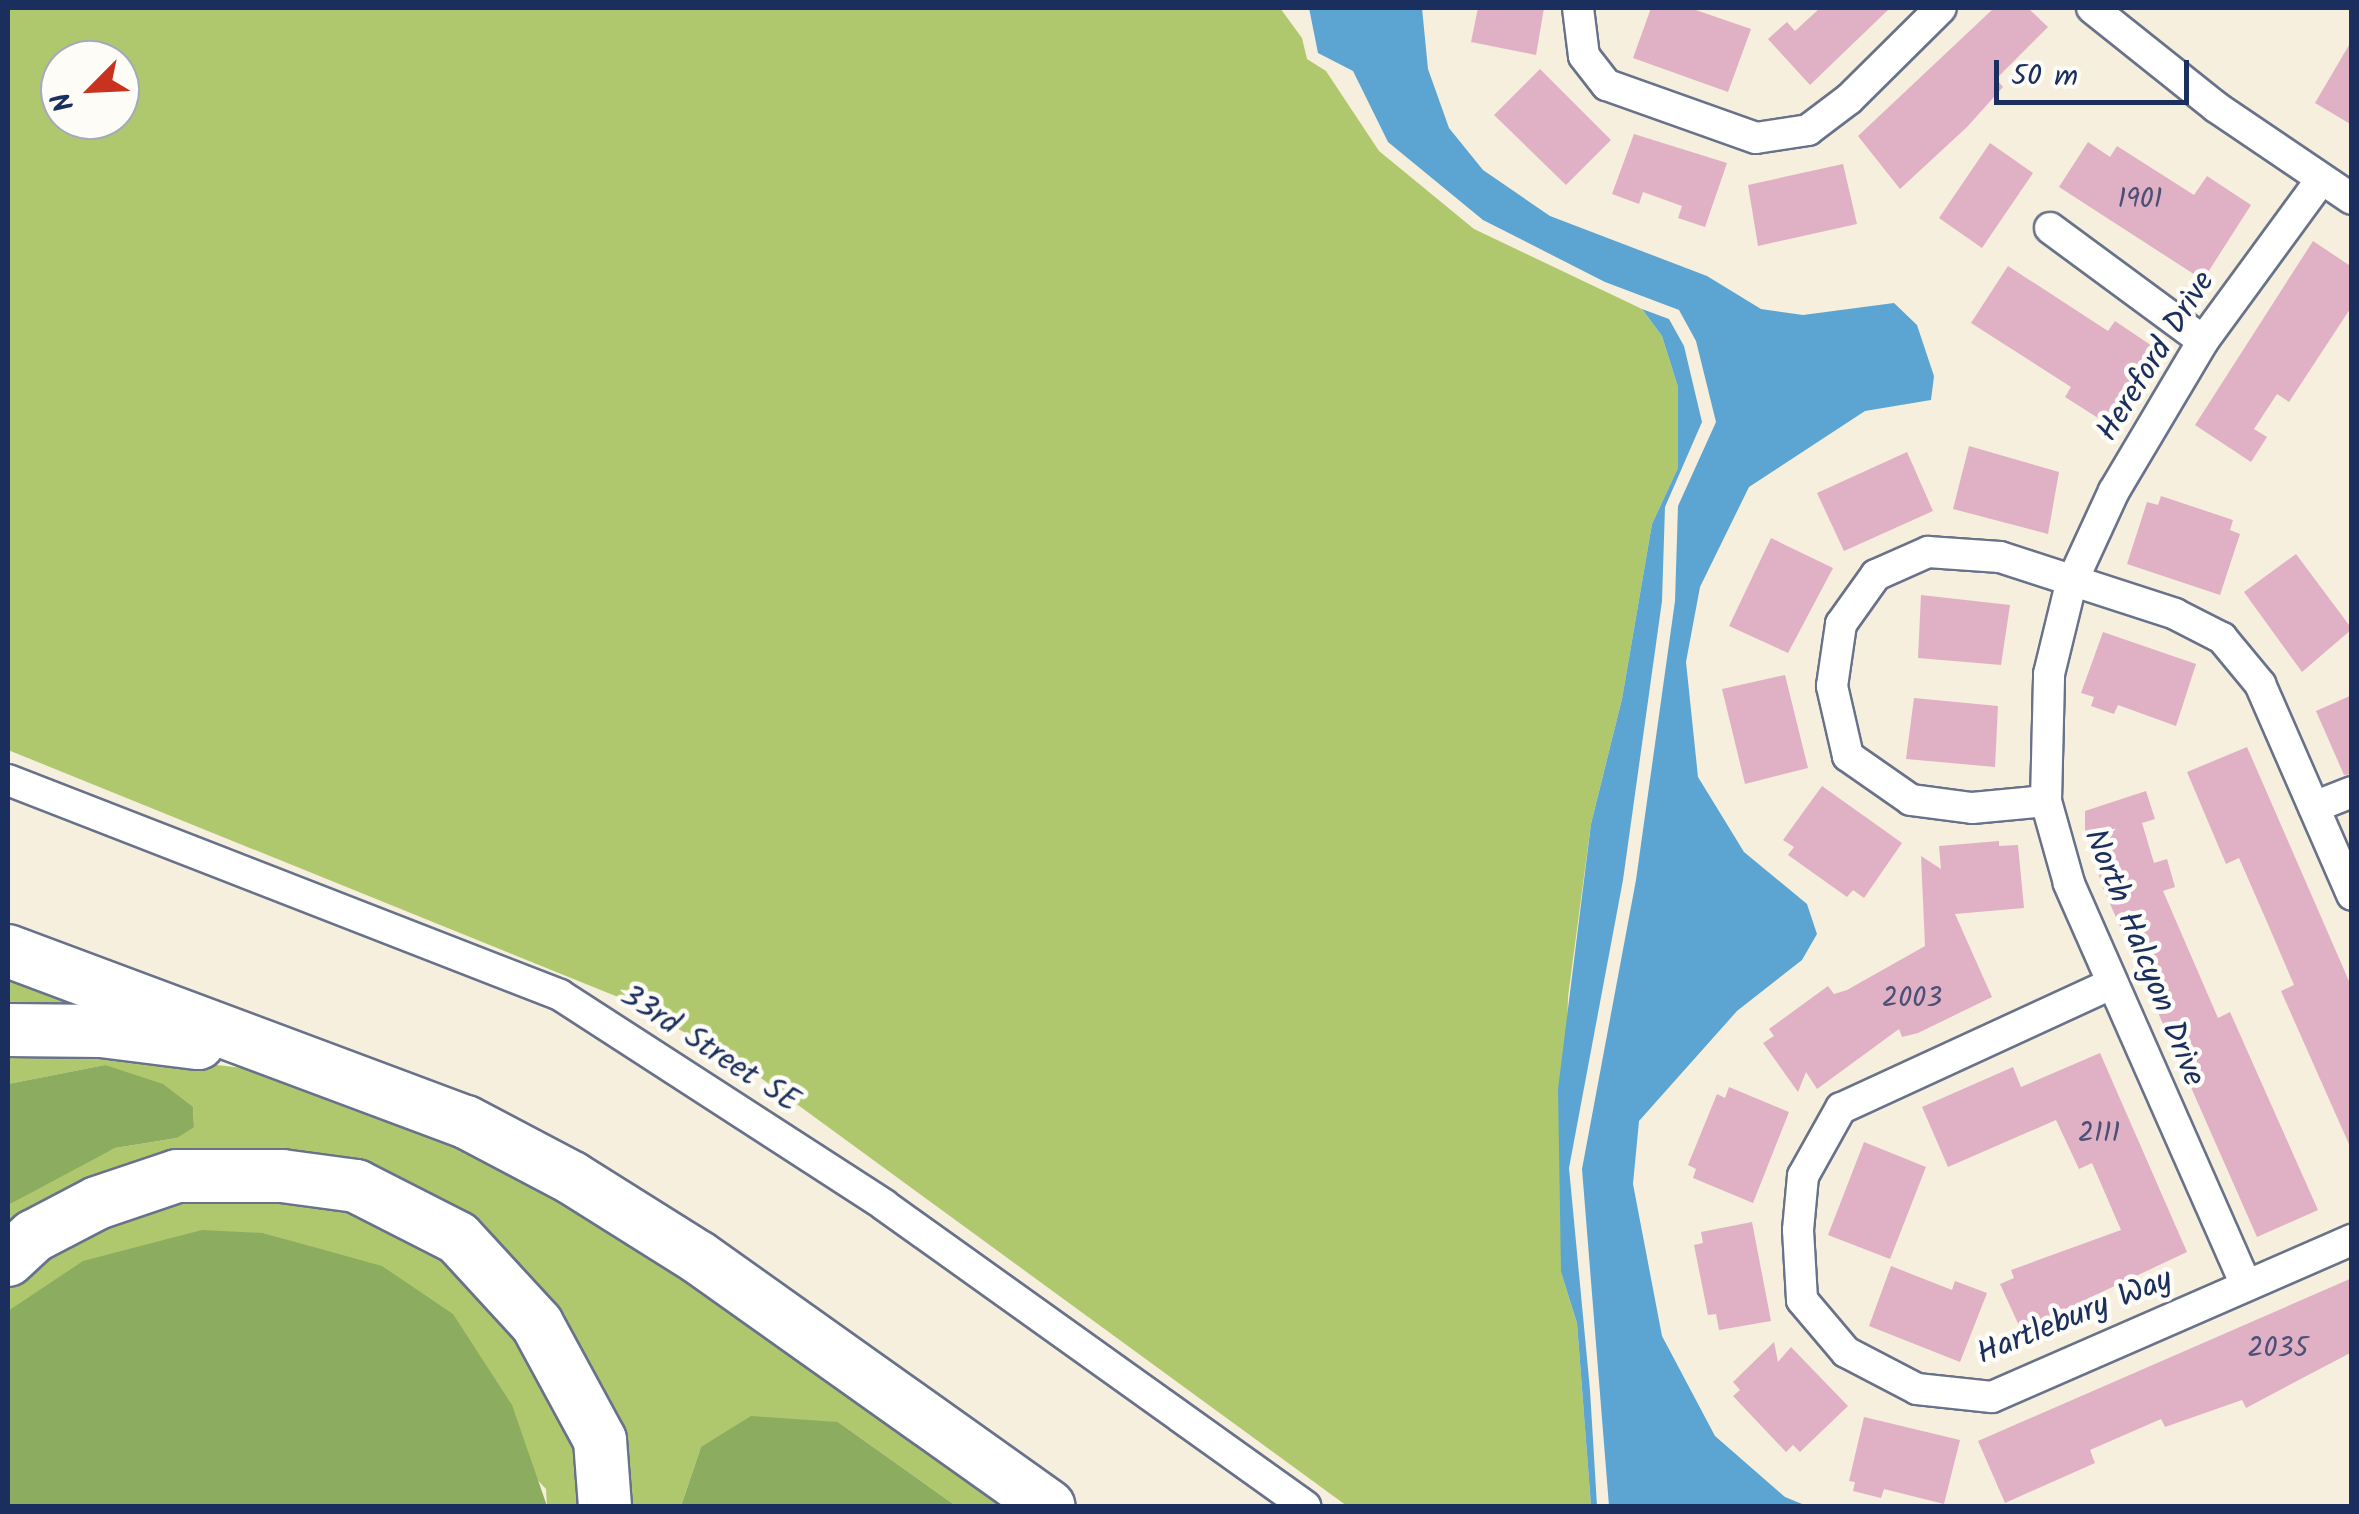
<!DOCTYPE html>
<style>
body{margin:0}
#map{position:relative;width:2359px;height:1514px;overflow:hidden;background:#f6efdd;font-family:Kalam,sans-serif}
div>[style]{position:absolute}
.green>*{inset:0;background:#b0c86d}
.forest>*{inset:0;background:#8cac60}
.water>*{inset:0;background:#5ca5d3}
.building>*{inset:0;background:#e0b1c4}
.roads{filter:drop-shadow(2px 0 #68728a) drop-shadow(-2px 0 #68728a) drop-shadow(0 2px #68728a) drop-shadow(0 -2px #68728a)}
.minor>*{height:30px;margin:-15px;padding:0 15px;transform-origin:15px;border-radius:15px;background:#fff}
.motorway>*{height:52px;margin:-26px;padding:0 26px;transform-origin:26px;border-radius:26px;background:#fff}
span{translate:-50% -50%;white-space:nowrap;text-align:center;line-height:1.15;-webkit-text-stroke:9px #fdfcf7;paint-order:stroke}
.number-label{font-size:28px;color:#4c5078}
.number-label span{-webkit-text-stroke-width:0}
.street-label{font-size:32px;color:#1b2f5e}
.frame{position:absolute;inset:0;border:10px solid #1b2f5e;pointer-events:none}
.north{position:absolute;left:40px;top:40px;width:100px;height:100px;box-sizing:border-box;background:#fdfcf7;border:2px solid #a3aaba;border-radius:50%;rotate:246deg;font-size:28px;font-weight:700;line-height:40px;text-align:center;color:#1b2f5e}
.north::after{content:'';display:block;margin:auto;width:35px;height:45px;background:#c8321e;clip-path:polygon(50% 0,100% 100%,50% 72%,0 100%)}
.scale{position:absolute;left:1994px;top:60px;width:195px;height:45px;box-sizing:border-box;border:5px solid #1b2f5e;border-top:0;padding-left:12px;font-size:30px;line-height:35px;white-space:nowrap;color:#1b2f5e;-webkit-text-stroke:8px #fdfcf7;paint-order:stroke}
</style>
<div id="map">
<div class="green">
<div style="clip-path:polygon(evenodd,8px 8px,1280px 8px,1302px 38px,1307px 59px,1326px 71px,1379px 151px,1474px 229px,1642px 309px,1662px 336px,1678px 387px,1678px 468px,1652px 524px,1622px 699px,1591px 824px,1568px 997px,1561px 1272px,1577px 1323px,1591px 1506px,1347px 1506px,739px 1062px,623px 999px,8px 750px,8px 8px,60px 60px,120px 60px,120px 120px,60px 120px,60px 60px)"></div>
<div style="clip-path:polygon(8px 965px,104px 1001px,8px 1015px)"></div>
<div style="clip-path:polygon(8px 1041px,286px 1073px,529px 1167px,1020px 1506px,956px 1506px,838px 1422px,701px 1447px,681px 1506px,630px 1506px,556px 1319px,279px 1163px,8px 1245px,8px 1205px,35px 1187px,115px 1148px,177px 1138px,194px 1126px,193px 1107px,105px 1065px,8px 1084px)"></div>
<div style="clip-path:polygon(143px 1199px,310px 1200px,368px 1217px,426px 1244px,489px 1294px,566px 1408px,594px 1506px,547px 1506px,546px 1489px,321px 1250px,263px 1233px,8px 1311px,8px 1277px)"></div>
</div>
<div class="forest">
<div style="clip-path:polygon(105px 1065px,163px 1084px,193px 1107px,194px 1127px,177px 1138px,115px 1148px,8px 1205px,8px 1084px)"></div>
<div style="clip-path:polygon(202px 1230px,263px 1233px,382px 1266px,453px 1314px,512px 1405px,547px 1506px,8px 1506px,8px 1311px,83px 1261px)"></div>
<div style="clip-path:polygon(751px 1416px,838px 1422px,956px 1506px,681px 1506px,701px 1447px)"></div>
</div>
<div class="water">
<div style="clip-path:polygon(1309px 8px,1422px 8px,1428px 69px,1449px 128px,1483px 170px,1550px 216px,1707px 276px,1761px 309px,1803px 315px,1894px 303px,1917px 325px,1934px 376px,1931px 400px,1865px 411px,1749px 487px,1700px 587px,1686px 662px,1698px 777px,1744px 852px,1807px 904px,1817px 934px,1802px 960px,1737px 1011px,1639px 1121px,1633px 1184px,1662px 1336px,1715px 1436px,1785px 1497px,1807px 1506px,1609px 1506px,1582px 1169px,1636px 880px,1675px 601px,1678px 506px,1716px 422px,1696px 341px,1679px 310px,1605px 282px,1483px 220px,1388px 142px,1353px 71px,1318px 53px)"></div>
<div style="clip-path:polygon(1642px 309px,1669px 319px,1684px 346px,1702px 422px,1665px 507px,1662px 601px,1623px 880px,1569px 1168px,1590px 1390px,1597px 1506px,1591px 1506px,1577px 1323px,1561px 1272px,1558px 1089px,1591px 824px,1622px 699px,1652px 524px,1678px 468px,1678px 387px,1662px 336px)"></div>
</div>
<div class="building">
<div style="clip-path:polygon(1478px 8px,1544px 8px,1536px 55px,1471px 42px)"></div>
<div style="clip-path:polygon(1651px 8px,1690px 8px,1751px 29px,1728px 92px,1633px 58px)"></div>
<div style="clip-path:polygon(1820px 8px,1890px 8px,1810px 85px,1768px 39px,1787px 22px,1795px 31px)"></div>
<div style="clip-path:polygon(1994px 8px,2028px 8px,2048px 27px,1996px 79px,2003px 87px,1967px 127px,1900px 189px,1858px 136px)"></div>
<div style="clip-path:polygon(2352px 40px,2352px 125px,2315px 103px)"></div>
<div style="clip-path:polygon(1540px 69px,1611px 140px,1566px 185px,1494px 115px)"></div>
<div style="clip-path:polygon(1634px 134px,1727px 163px,1705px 227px,1678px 218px,1682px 206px,1643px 192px,1639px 204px,1612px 194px)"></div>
<div style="clip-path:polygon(2088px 142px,2110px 157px,2117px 146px,2194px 195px,2207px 176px,2251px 205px,2203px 280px,2059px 187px)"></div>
<div style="clip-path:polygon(1990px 143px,2033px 173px,1982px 248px,1939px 218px)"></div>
<div style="clip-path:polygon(1843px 164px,1857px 224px,1758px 246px,1748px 185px)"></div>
<div style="clip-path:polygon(2313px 241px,2352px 267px,2352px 306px,2289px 402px,2277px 394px,2254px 429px,2267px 437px,2251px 462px,2195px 425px)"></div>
<div style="clip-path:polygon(2008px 266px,2108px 331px,2115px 321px,2158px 350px,2109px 425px,2065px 397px,2071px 387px,1971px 323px)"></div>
<div style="clip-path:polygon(1969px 446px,2059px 472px,2048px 534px,1953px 509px)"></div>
<div style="clip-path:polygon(1907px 452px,1933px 511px,1844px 551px,1817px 493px)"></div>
<div style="clip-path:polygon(2161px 496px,2233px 520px,2230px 530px,2240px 534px,2220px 595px,2127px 564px,2147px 502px,2158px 505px)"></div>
<div style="clip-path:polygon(1771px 538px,1833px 568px,1788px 653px,1729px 626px)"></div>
<div style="clip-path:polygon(2296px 554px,2352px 629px,2302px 672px,2244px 592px)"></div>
<div style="clip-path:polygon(1921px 595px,2010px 605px,2001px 665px,1918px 658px)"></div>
<div style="clip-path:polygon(2103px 632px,2196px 664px,2176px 726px,2118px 705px,2114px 714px,2091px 706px,2094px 697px,2081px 693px)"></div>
<div style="clip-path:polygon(1785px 675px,1808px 768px,1745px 784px,1722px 689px)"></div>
<div style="clip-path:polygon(2352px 695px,2352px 774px,2344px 775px,2316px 711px)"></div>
<div style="clip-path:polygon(1914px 698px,1998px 706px,1995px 767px,1906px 759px)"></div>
<div style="clip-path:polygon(2247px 747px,2352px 988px,2352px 1151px,2281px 991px,2294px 985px,2267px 922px,2239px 858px,2226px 864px,2187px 772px)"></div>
<div style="clip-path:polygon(1822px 786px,1902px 843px,1864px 898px,1853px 890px,1847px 897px,1788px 855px,1794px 847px,1783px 840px)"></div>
<div style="clip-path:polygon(2146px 791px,2155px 819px,2142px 823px,2154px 863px,2167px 859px,2175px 887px,2163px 891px,2218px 1018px,2230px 1012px,2318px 1210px,2257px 1237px,2103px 888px,2085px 831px,2085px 811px)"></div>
<div style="clip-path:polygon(1999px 841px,1999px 846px,2018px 845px,2024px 908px,1955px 914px,1992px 997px,1918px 1033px,1902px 1037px,1899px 1029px,1817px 1089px,1806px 1072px,1798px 1092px,1763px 1043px,1774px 1036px,1769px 1029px,1828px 986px,1834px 994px,1847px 990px,1925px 946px,1921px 856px,1941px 869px,1939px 846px)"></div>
<div style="clip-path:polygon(2100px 1053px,2187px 1252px,2021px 1330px,2000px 1284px,2014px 1278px,2011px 1270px,2121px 1230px,2092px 1163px,2079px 1169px,2056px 1120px,1948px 1167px,1922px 1107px,2013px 1067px,2021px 1087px)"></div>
<div style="clip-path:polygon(1729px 1087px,1789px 1112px,1753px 1203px,1693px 1178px,1696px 1169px,1688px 1165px,1717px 1094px,1725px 1098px)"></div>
<div style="clip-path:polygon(1864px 1142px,1926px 1167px,1890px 1259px,1828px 1235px)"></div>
<div style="clip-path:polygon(1752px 1222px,1771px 1321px,1719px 1330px,1716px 1314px,1708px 1315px,1694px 1245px,1703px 1243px,1701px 1232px)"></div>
<div style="clip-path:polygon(1891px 1266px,1952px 1290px,1955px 1281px,1987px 1293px,1960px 1362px,1869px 1326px)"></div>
<div style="clip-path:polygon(2352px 1278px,2352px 1352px,2246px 1408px,2242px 1400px,2165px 1427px,2161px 1419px,2090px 1450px,2095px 1463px,2005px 1503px,1978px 1441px)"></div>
<div style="clip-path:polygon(1774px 1342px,1778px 1362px,1791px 1347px,1848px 1406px,1800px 1452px,1793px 1445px,1786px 1452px,1733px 1396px,1740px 1390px,1733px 1382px)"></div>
<div style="clip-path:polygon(1864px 1417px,1960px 1440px,1944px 1504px,1884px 1489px,1881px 1498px,1853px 1491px,1855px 1482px,1849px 1481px)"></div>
</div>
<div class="roads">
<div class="minor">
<div style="left:1578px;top:8px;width:48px;rotate:82.9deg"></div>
<div style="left:1584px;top:56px;width:37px;rotate:52deg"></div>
<div style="left:1607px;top:85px;width:158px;rotate:19.6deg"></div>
<div style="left:1756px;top:138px;width:53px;rotate:-8.7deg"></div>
<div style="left:1808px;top:130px;width:51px;rotate:-37.1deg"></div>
<div style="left:1849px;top:99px;width:129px;rotate:-44.7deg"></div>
<div style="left:2092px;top:8px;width:159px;rotate:38.6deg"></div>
<div style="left:2216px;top:107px;width:164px;rotate:34.1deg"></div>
<div style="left:2050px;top:228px;width:190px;rotate:36.4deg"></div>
<div style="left:8px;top:780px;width:592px;rotate:21.28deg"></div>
<div style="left:560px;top:995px;width:386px;rotate:32.9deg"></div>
<div style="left:884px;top:1205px;width:518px;rotate:35.56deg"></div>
<div style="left:2046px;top:801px;width:74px;rotate:174.6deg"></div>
<div style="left:1972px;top:808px;width:62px;rotate:-172.5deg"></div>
<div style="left:1911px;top:800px;width:77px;rotate:-145.1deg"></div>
<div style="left:1848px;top:756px;width:72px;rotate:-102.9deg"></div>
<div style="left:1832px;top:686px;width:63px;rotate:-81.7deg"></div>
<div style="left:1841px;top:624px;width:60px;rotate:-54.5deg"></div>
<div style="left:1876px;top:575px;width:57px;rotate:-23.9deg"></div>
<div style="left:1928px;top:552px;width:72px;rotate:4deg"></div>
<div style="left:2000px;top:557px;width:184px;rotate:18deg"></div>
<div style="left:2175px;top:614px;width:53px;rotate:27.1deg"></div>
<div style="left:2222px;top:638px;width:60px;rotate:50.4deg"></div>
<div style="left:2260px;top:684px;width:230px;rotate:66.4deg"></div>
<div style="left:2314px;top:807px;width:41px;rotate:-21.5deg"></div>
<div style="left:2109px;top:985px;width:295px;rotate:155.3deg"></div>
<div style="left:1841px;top:1108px;width:78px;rotate:119.2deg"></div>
<div style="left:1803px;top:1176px;width:54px;rotate:95.3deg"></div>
<div style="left:1798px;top:1230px;width:70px;rotate:86.7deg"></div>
<div style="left:1802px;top:1300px;width:68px;rotate:49.8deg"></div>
<div style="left:1846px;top:1352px;width:80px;rotate:27.5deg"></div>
<div style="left:1917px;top:1389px;width:75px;rotate:6.1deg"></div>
<div style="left:1992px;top:1397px;width:393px;rotate:-23.6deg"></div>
<div style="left:2246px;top:1285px;width:439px;rotate:-113.8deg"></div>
<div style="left:2069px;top:883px;width:85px;rotate:-105.7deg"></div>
<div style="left:2046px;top:801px;width:127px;rotate:-88.6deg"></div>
<div style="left:2049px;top:674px;width:93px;rotate:-76.3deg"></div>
<div style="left:2071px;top:584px;width:102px;rotate:-65.2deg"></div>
<div style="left:2114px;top:491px;width:174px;rotate:-59.3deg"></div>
<div style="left:2203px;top:341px;width:200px;rotate:-53.8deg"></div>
</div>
<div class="motorway">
<div style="left:8px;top:951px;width:489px;rotate:20.5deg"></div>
<div style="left:466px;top:1122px;width:120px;rotate:27.8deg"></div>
<div style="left:572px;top:1178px;width:149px;rotate:32.1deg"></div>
<div style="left:698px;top:1257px;width:430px;rotate:35.4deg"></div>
<div style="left:8px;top:1030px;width:93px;rotate:0.6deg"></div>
<div style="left:101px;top:1031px;width:98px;rotate:7.1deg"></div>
<div style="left:8px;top:1260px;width:35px;rotate:-43deg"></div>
<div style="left:34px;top:1236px;width:71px;rotate:-27.6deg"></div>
<div style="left:97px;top:1203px;width:84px;rotate:-18.6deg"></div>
<div style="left:177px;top:1176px;width:105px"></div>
<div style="left:282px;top:1176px;width:75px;rotate:7.7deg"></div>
<div style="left:356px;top:1186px;width:114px;rotate:27deg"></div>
<div style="left:458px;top:1238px;width:117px;rotate:47.4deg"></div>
<div style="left:537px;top:1324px;width:132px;rotate:61.5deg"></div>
<div style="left:600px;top:1440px;width:66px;rotate:85.7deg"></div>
</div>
</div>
<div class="number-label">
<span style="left:2140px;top:200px">1901</span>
<span style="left:1912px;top:999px">2003</span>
<span style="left:2099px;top:1134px">2111</span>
<span style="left:2278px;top:1349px">2035</span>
</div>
<div class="street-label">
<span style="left:2157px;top:357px;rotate:-58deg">Hereford Drive</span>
<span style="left:2143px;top:958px;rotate:68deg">North Halcyon Drive</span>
<span style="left:709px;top:1050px;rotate:33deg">33rd Street SE</span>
<span style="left:2075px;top:1318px;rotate:-22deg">Hartlebury Way</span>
</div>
<div class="frame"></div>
<div class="north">N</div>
<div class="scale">50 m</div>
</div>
